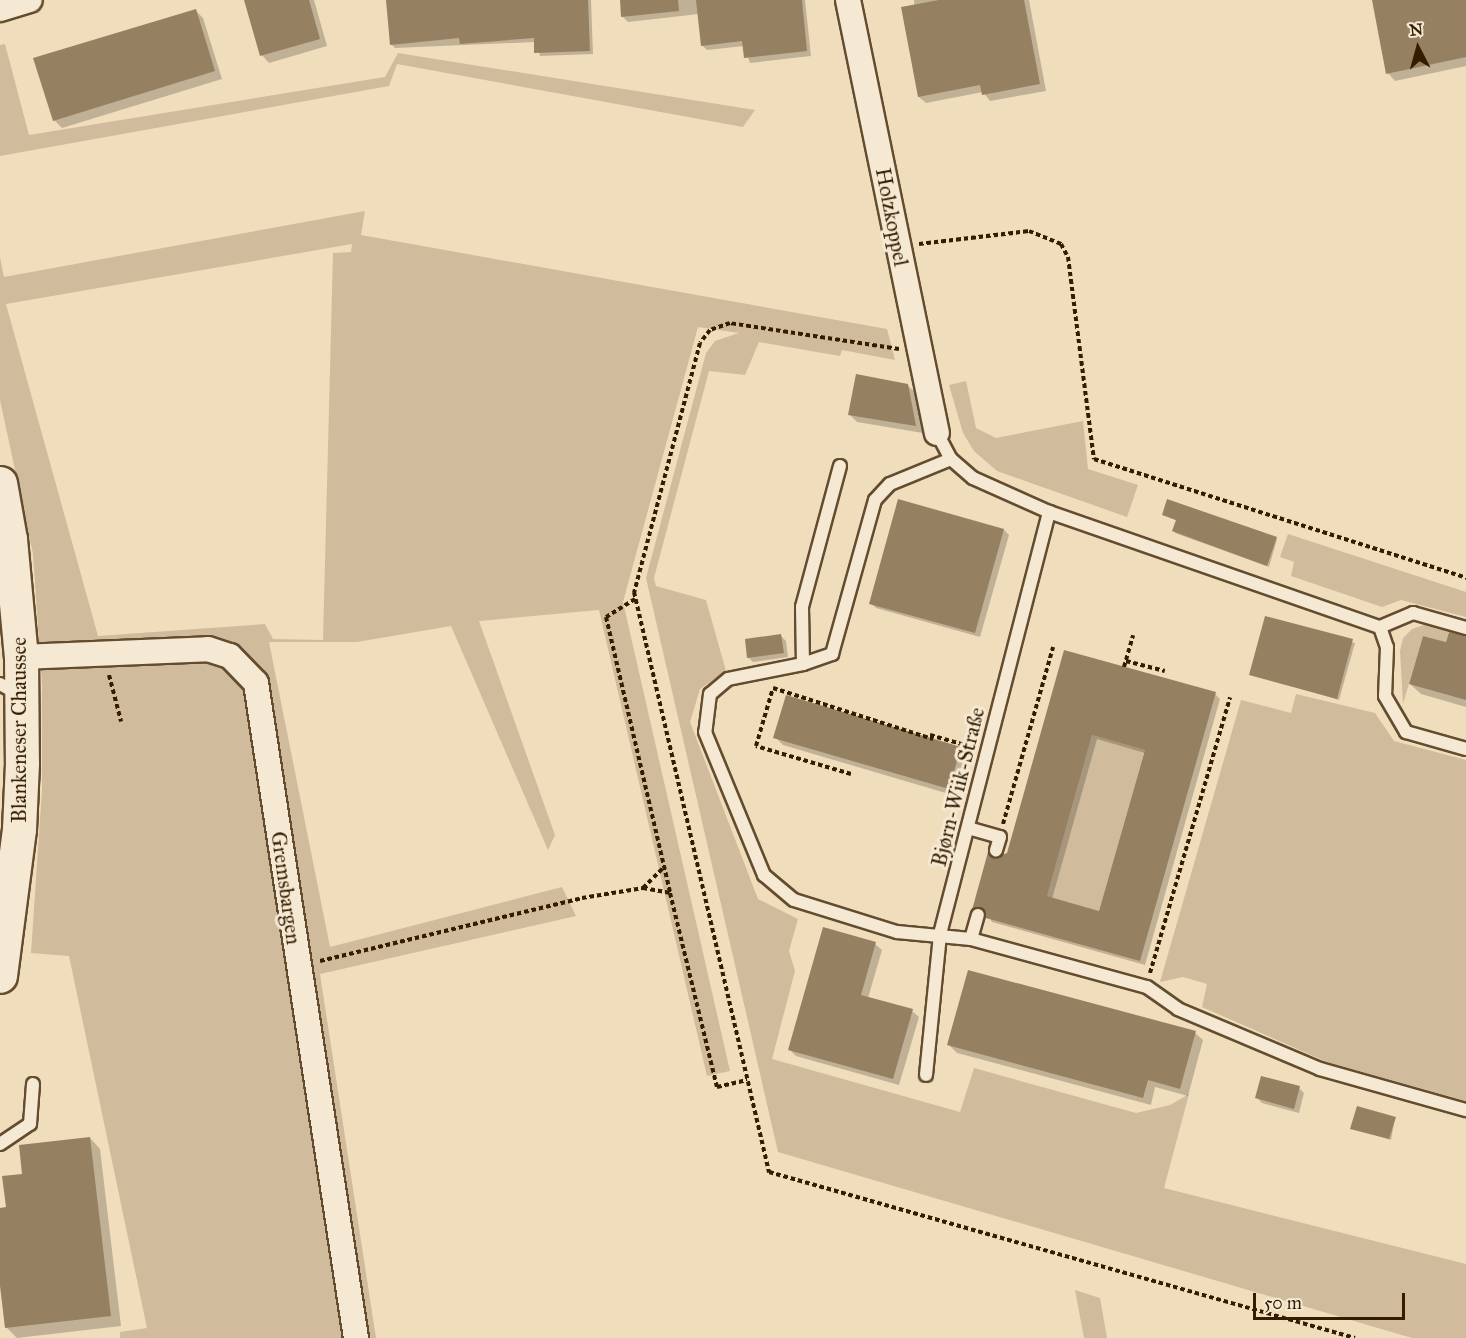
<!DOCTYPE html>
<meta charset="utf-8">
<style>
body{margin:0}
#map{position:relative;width:1466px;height:1338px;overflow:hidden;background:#f0ddbc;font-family:"IM FELL Great Primer",serif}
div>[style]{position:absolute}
.green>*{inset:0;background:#d0bc9c}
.shadow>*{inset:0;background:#0003}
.building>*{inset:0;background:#968062}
.path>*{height:4px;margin-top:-2px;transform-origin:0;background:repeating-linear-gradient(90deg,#341c00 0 4.5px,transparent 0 7.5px)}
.roads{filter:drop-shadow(2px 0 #634c2f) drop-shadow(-2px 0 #634c2f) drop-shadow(0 2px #634c2f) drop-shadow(0 -2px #634c2f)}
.lane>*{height:12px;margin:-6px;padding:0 6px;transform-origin:6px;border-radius:6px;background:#f5e9d3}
.street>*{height:24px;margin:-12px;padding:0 12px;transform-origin:12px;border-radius:12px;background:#f5e9d3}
.secondary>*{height:33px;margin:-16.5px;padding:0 16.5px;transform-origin:16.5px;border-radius:16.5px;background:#f5e9d3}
span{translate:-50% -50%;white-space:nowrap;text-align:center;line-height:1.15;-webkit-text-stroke:6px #f5e9d3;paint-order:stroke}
.street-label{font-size:21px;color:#341c00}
.north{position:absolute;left:1388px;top:18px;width:60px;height:60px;-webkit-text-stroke:4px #f5e9d3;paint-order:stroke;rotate:354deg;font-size:16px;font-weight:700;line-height:24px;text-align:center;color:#341c00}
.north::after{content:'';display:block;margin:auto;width:21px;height:27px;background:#341c00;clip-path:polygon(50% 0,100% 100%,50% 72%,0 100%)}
.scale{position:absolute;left:1253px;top:1293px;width:152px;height:27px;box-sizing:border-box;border:3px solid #341c00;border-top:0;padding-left:8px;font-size:18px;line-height:21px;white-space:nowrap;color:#341c00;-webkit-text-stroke:4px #f5e9d3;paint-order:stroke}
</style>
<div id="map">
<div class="green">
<div style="clip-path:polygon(5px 44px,29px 135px,385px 77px,398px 53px,755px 110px,743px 127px,397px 64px,389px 86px,0 156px,0 45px)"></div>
<div style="clip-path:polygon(evenodd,365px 211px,361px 235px,887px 329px,895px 360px,842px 350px,840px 356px,759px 342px,745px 375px,709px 371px,654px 578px,656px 586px,706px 600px,726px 671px,700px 689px,690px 722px,758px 899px,798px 919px,789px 951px,795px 971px,772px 1059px,960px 1112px,974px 1068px,1136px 1113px,1170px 1105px,1189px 1094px,1164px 1188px,1466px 1264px,1466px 1338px,1412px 1338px,778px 1152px,646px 578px,706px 353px,715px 341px,739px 333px,698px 327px,623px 602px,730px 1071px,707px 1076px,599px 610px,479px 621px,555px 835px,548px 850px,451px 626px,357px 642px,269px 642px,330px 947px,562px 887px,576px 916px,320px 974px,376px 1338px,120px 1338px,120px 1332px,147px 1328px,69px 956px,31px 953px,42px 790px,42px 685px,33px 554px,0 400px,0 257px,4px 277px,365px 211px,352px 244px,351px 252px,333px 253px,323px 640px,273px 639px,265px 624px,98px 636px,6px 304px,352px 244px)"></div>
<div style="clip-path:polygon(966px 381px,976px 428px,996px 438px,1083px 421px,1088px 469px,1138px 485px,1127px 517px,997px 471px,974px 451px,963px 433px,949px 385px)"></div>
<div style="clip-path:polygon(1288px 534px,1466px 592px,1466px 617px,1401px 600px,1382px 607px,1291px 576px,1294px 562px,1280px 557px)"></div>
<div style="clip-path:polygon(1424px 625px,1449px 631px,1446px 642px,1423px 636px,1403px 704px,1400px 651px,1403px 638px,1412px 629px)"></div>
<div style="clip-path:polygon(1296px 694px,1375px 713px,1394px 741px,1466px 760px,1466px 1101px,1327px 1062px,1202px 1007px,1207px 984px,1183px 977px,1160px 982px,1241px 700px,1291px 713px)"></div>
<div style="clip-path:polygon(1092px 735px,1145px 750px,1099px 911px,1047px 896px)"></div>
<div style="clip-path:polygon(1075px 1290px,1100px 1298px,1107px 1338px,1084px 1338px)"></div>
</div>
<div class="shadow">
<div style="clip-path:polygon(245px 0,314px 0,327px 46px,269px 63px,262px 55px)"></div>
<div style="clip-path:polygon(387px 0,591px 0,593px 54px,540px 56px,536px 42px,395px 48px,391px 44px)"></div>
<div style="clip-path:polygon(621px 0,805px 0,811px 56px,750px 63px,744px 46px,707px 50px,702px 45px,699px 14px,628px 22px,623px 17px)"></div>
<div style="clip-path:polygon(914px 0,1029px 0,1046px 91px,990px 101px,983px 92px,926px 103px,919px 97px)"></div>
<div style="clip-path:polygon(1373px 0,1466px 0,1466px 66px,1395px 81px,1388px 73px)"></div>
<div style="clip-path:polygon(195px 10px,203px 18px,222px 79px,62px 128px,54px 120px)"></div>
<div style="clip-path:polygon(907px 385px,916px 393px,923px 433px,857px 422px,849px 414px)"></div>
<div style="clip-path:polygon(1168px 501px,1277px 539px,1269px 567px,1175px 533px,1177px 521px,1163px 514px)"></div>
<div style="clip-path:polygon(1004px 530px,1009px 535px,980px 637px,876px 608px,871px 603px)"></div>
<div style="clip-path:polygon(1266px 618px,1355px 643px,1339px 700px,1251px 674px)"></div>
<div style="clip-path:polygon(781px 636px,786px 641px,788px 657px,753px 662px,748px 657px)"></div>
<div style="clip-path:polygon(1466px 638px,1466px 707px,1421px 694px,1410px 684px,1447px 644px)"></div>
<div style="clip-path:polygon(evenodd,1065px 652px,1215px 694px,1220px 699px,1145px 965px,992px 922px,985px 912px,978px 914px,974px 909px,994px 860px,1008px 854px,1065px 652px,1097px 739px,1145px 753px,1100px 913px,1052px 899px,1097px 739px)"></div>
<div style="clip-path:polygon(775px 737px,960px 749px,968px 756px,956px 796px,783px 745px)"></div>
<div style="clip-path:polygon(875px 944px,882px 950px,868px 998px,912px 1011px,919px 1017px,899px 1085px,796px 1056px,789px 1049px)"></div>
<div style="clip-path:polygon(1195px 1033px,1203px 1040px,1188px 1096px,1155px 1087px,1151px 1105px,957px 1053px,949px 1045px)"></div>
<div style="clip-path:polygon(1299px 1088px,1304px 1093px,1299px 1113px,1262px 1103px,1257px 1098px)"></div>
<div style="clip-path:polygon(1395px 1118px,1391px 1140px,1352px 1128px)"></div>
<div style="clip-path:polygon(90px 1138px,100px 1149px,121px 1326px,17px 1338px,6px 1327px,0 1273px,0 1209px,8px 1208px,24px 1175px)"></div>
</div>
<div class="building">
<div style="clip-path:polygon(244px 0,309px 0,320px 39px,260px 56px)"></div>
<div style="clip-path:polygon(386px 0,588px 0,590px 51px,534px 53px,534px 38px,460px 44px,459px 38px,390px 45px)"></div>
<div style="clip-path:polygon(620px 0,678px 0,679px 11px,621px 17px)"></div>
<div style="clip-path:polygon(696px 0,802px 0,807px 51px,744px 58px,742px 41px,701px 46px)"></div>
<div style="clip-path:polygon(939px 0,1024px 0,1040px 84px,982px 95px,980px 85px,918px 97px,901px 7px)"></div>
<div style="clip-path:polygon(1372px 0,1466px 0,1466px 57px,1386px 74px)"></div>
<div style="clip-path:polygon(196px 9px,215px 71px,53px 121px,33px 58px)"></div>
<div style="clip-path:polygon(856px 374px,908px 384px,916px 426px,848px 415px)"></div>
<div style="clip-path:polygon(898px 499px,1004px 529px,975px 633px,869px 604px)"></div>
<div style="clip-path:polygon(1167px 499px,1277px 537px,1267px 566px,1172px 531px,1176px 520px,1162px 515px)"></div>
<div style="clip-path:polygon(1265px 616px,1353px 639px,1337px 699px,1249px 675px)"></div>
<div style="clip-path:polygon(1449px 632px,1466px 636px,1466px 700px,1409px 684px,1423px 636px,1446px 642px)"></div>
<div style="clip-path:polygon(781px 634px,784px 653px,747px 658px,745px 639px)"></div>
<div style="clip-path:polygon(evenodd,1064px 650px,1216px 692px,1140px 961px,986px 918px,981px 907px,972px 910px,988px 852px,994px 858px,1007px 853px,1064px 650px,1092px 735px,1145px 750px,1099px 911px,1047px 896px,1092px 735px)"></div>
<div style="clip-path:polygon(786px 695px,961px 747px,949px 789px,773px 738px)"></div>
<div style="clip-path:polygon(823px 927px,876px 942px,861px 995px,913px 1009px,893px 1079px,788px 1050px)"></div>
<div style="clip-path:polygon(968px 970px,1196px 1031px,1180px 1089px,1148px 1080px,1143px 1098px,947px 1045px)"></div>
<div style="clip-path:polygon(1261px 1076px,1300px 1086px,1294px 1109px,1255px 1098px)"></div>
<div style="clip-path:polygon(1357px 1106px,1396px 1117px,1389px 1139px,1350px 1129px)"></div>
<div style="clip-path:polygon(90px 1137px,111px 1316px,5px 1328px,0 1286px,0 1208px,6px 1207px,2px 1176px,22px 1174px,19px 1145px)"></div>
</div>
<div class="path">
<div style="left:919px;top:244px;width:111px;rotate:-6.7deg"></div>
<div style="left:1029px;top:231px;width:35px;rotate:22deg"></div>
<div style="left:1061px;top:244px;width:15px;rotate:62deg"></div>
<div style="left:1068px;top:257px;width:204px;rotate:82.7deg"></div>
<div style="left:1094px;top:459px;width:391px;rotate:17.7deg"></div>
<div style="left:899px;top:349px;width:171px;rotate:-171.3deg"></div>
<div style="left:730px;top:323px;width:21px;rotate:161deg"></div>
<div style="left:710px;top:330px;width:16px;rotate:128deg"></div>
<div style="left:700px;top:343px;width:258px;rotate:104.8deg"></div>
<div style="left:634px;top:592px;width:596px;rotate:76.9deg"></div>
<div style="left:769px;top:1172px;width:609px;rotate:15.82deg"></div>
<div style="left:635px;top:599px;width:34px;rotate:148deg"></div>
<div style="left:606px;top:617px;width:283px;rotate:76.9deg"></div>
<div style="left:1126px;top:661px;width:40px;rotate:14.4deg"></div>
<div style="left:1124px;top:667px;width:33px;rotate:-74deg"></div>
<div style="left:109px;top:675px;width:48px;rotate:75.4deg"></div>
<div style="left:930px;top:735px;width:44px;rotate:15.9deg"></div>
<div style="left:851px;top:774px;width:99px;rotate:-163.6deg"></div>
<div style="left:756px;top:746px;width:60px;rotate:-73.7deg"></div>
<div style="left:773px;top:688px;width:168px;rotate:17.7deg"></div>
<div style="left:1003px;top:824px;width:184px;rotate:-74.2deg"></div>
<div style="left:643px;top:888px;width:31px;rotate:-45deg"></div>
<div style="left:320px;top:961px;width:269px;rotate:-13.5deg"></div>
<div style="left:582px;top:898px;width:62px;rotate:-9.3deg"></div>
<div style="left:643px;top:888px;width:27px;rotate:10deg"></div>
<div style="left:670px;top:893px;width:200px;rotate:76.4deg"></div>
<div style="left:717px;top:1087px;width:31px;rotate:-13deg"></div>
<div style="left:1150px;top:973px;width:287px;rotate:-73.8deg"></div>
</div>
<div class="roads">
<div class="lane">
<div style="left:937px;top:433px;width:30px;rotate:62deg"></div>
<div style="left:951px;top:459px;width:29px;rotate:41deg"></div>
<div style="left:973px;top:478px;width:83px;rotate:24.1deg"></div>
<div style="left:1049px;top:512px;width:350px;rotate:19.2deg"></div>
<div style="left:1380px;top:627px;width:36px;rotate:-23deg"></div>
<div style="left:1413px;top:613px;width:55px;rotate:15.8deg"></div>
<div style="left:840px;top:466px;width:146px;rotate:105.1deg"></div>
<div style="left:802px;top:607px;width:57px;rotate:89deg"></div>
<div style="left:803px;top:664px;width:76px;rotate:168.7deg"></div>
<div style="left:728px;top:679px;width:23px;rotate:140deg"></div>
<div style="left:710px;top:694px;width:38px;rotate:97deg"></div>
<div style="left:705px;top:732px;width:155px;rotate:67.6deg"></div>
<div style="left:764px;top:875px;width:39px;rotate:40deg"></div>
<div style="left:794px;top:900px;width:108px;rotate:17.3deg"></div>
<div style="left:897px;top:932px;width:74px;rotate:5.4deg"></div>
<div style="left:971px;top:939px;width:182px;rotate:15.3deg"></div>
<div style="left:1147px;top:987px;width:38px;rotate:35deg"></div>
<div style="left:1178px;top:1009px;width:154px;rotate:22.9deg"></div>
<div style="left:1320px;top:1069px;width:152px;rotate:15.7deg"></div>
<div style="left:1380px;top:627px;width:21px;rotate:71deg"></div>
<div style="left:1387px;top:647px;width:49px;rotate:92.3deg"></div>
<div style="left:1385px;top:696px;width:42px;rotate:59.7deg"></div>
<div style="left:1406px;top:732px;width:62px;rotate:15.8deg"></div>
<div style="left:803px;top:664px;width:31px;rotate:-19deg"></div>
<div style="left:832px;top:654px;width:160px;rotate:-74.4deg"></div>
<div style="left:875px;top:500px;width:22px;rotate:-47deg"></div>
<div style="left:890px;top:484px;width:66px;rotate:-22.3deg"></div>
<div style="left:0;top:684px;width:21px;rotate:29deg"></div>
<div style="left:968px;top:828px;width:33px;rotate:16deg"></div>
<div style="left:1000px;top:837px;width:14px;rotate:107deg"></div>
<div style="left:971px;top:939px;width:25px;rotate:-74deg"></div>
<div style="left:926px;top:1075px;width:142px;rotate:-84.3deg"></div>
<div style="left:940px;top:934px;width:436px;rotate:-75.5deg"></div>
<div style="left:0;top:1144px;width:36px;rotate:-34deg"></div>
<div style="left:30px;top:1124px;width:40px;rotate:-85.7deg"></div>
</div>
<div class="street">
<div style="left:848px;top:0;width:442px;rotate:78.4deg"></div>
<div style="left:0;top:9px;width:31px;rotate:-17deg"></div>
<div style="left:21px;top:657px;width:187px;rotate:-2.4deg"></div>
<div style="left:208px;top:649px;width:23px;rotate:18deg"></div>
<div style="left:230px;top:656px;width:37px;rotate:46deg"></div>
<div style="left:256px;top:683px;width:663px;rotate:81.32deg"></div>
</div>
<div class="secondary">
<div style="left:0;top:483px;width:57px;rotate:79.9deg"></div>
<div style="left:10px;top:539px;width:119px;rotate:84.7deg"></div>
<div style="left:21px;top:657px;width:106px;rotate:89.5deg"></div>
<div style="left:22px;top:763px;width:66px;rotate:92.6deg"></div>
<div style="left:19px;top:829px;width:148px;rotate:97.4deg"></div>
</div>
</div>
<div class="street-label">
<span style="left:892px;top:217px;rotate:79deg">Holzkoppel</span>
<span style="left:19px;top:730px;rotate:-90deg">Blankeneser Chaussee</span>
<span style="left:958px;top:787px;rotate:-76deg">Bjørn-Wiik-Straße</span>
<span style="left:286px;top:888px;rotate:82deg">Gremsbargen</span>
</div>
<div class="north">N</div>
<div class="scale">50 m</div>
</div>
